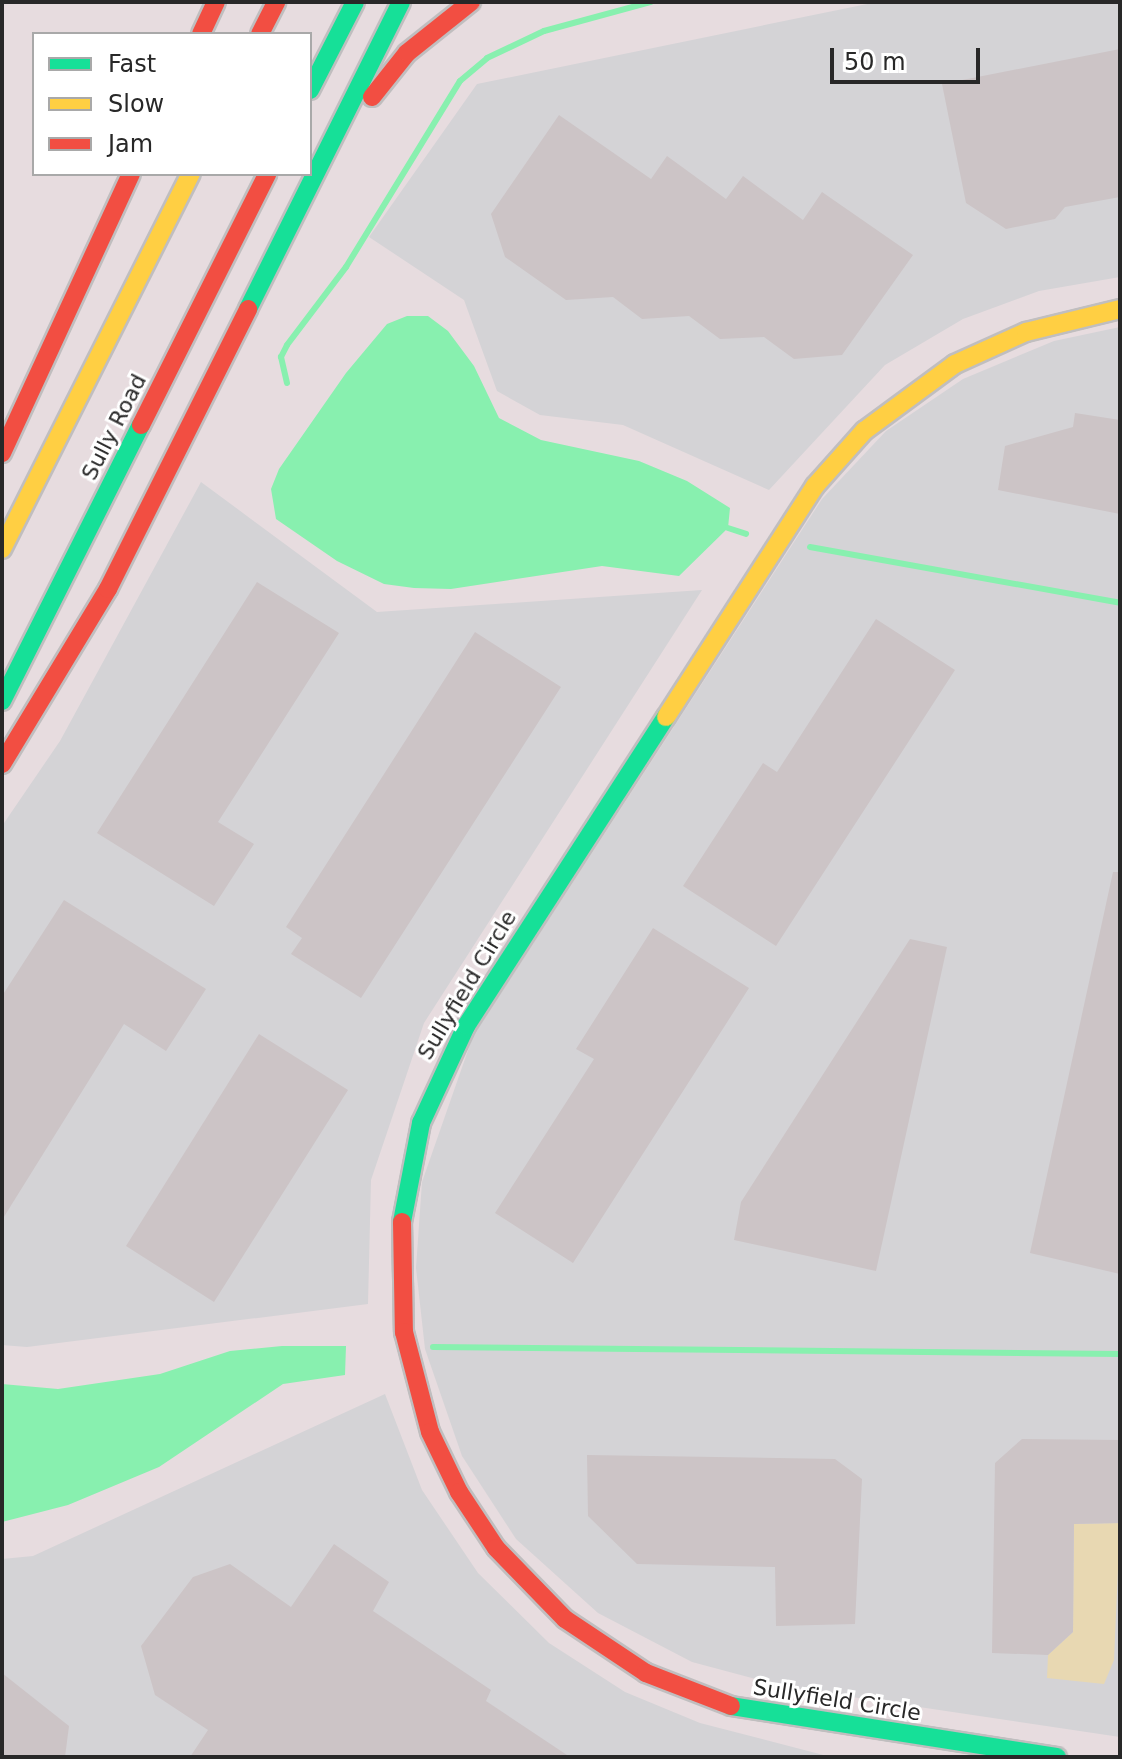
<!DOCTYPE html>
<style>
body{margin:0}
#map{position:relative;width:1122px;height:1759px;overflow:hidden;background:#e7dcdf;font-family:"DejaVu Sans",sans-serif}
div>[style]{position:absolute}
.industrial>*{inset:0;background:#d4d3d6}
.green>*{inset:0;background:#e8d8b2}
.water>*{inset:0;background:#88f0af}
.stream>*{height:6px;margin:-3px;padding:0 3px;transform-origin:3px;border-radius:3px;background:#88f0af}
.building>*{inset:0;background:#ccc4c6}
.roads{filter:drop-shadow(2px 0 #c0bebf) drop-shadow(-2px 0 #c0bebf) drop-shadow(0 2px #c0bebf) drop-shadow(0 -2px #c0bebf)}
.fast>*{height:18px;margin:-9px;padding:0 9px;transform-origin:9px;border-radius:9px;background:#16e098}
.slow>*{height:18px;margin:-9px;padding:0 9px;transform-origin:9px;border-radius:9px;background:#ffcf43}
.jam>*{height:18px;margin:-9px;padding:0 9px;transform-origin:9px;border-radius:9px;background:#f24e42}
span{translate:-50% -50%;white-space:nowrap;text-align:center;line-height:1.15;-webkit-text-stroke:6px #fff;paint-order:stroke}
.street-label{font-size:22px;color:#282828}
.frame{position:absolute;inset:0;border:4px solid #282828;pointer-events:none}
.legend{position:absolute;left:32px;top:32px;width:280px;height:144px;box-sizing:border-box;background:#fff;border:2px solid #a9a9a9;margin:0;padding:10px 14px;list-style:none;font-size:24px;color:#282828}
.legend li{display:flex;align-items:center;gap:16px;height:40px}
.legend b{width:40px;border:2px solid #a9a9a9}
.scale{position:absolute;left:830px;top:48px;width:150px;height:36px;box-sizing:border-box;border:4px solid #282828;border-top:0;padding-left:10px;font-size:24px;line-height:28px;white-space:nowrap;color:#282828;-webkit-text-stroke:6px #fff;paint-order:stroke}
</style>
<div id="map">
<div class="industrial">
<div style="clip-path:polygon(877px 2px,1120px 2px,1120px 277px,1039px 291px,963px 319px,885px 365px,769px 490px,623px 425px,540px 415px,497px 391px,464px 300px,369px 237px,477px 84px)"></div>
<div style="clip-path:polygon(1120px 327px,1120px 1737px,785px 1687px,692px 1662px,598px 1613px,516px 1539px,462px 1456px,425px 1349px,416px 1268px,422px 1182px,473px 1036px,822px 499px,886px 431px,963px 379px,1054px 341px)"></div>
<div style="clip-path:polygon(201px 482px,377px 612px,702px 590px,424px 1023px,371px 1180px,368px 1304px,27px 1347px,2px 1345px,2px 826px,60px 741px)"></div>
<div style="clip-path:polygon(385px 1394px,422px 1490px,478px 1573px,549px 1643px,625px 1692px,700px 1723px,831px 1757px,2px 1757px,2px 1559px,33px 1556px)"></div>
</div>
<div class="green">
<div style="clip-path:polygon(1120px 1523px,1114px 1660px,1104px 1684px,1047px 1678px,1048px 1655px,1073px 1632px,1074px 1524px)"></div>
</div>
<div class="water">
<div style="clip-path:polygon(407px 316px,428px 316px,448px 331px,474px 366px,499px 418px,541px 440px,639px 461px,687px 481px,730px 508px,728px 528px,679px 576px,602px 566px,451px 589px,414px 588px,384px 584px,337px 561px,276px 519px,271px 489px,279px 469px,346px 373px,387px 324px)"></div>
<div style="clip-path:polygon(282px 1346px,346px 1346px,345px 1375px,283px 1384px,159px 1467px,68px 1505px,2px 1522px,2px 1384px,58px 1389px,160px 1374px,230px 1351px)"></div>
</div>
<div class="stream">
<div style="left:287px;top:383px;width:27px;rotate:-103deg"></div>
<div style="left:281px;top:357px;width:13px;rotate:-63deg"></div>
<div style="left:287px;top:345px;width:98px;rotate:-52.9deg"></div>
<div style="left:346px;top:267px;width:218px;rotate:-58.5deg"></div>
<div style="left:460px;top:81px;width:35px;rotate:-40deg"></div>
<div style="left:487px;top:58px;width:63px;rotate:-25.3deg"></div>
<div style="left:544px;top:31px;width:111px;rotate:-15.2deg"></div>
<div style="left:728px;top:528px;width:19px;rotate:18deg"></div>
<div style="left:810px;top:547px;width:315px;rotate:10.2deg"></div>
<div style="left:433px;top:1347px;width:687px;rotate:0.58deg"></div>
</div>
<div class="building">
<div style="clip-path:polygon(1120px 49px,1120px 197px,1065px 207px,1055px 219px,1006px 229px,966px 203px,942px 84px)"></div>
<div style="clip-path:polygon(559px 115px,651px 179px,667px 156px,726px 199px,743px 176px,803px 220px,822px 192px,913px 255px,842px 355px,794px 359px,764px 337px,720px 339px,689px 316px,642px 319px,613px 297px,566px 300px,505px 257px,491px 214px)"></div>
<div style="clip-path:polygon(1075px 413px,1120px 420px,1120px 514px,998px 490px,1005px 446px,1073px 427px)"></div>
<div style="clip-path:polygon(257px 582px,339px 633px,218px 822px,254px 844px,214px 906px,97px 833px)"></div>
<div style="clip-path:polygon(876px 619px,955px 670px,776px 946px,683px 886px,763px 763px,777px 772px)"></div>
<div style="clip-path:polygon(475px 632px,561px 687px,361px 998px,291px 954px,302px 938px,286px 927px)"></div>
<div style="clip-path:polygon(1113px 872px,1120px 872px,1120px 1274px,1030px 1253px)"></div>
<div style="clip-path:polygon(64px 900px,206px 989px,166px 1051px,124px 1024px,2px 1220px,2px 996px)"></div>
<div style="clip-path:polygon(653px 928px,749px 988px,573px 1263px,495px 1213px,594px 1059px,576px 1049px)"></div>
<div style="clip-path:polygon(910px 939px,947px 947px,876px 1271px,734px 1240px,741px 1202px)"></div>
<div style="clip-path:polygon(259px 1034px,348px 1090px,214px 1302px,126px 1246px)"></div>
<div style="clip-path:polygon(1022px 1439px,1120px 1440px,1120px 1523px,1074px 1524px,1073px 1632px,1048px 1655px,992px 1653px,995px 1463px)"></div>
<div style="clip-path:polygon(587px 1455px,835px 1459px,862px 1479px,855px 1624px,776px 1626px,775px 1567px,637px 1564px,588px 1516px)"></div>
<div style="clip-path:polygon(334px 1544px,389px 1582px,373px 1611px,491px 1690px,486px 1701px,570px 1757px,190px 1757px,208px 1730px,155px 1695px,141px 1646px,193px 1577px,230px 1564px,291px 1607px)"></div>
<div style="clip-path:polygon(2px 1673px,69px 1726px,65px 1757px,2px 1757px)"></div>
</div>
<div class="roads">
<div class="fast">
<div style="left:310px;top:90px;width:99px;rotate:-62.9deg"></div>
<div style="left:248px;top:309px;width:343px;rotate:-63.5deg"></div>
<div style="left:2px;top:701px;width:309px;rotate:-63.3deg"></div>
<div style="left:402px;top:1222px;width:101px;rotate:-79.1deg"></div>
<div style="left:421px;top:1123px;width:107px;rotate:-65.1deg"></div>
<div style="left:466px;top:1026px;width:368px;rotate:-57.1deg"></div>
<div style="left:731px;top:1706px;width:330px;rotate:8.9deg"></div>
</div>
<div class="slow">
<div style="left:2px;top:549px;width:420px;rotate:-63.3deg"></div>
<div style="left:666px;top:717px;width:275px;rotate:-57.2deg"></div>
<div style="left:815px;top:486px;width:74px;rotate:-48.3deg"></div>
<div style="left:864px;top:431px;width:113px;rotate:-36.4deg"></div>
<div style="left:955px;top:364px;width:78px;rotate:-24.3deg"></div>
<div style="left:1026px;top:332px;width:97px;rotate:-13.7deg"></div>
</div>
<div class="jam">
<div style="left:201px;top:34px;width:35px;rotate:-65deg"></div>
<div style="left:260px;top:34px;width:36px;rotate:-63deg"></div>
<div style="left:372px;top:97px;width:56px;rotate:-51.5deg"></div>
<div style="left:407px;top:53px;width:82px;rotate:-38.6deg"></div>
<div style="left:141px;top:425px;width:281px;rotate:-63.3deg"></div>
<div style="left:2px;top:453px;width:307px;rotate:-65.2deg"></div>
<div style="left:2px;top:764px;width:205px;rotate:-58.8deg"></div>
<div style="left:108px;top:589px;width:313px;rotate:-63.4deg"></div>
<div style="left:402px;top:1222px;width:110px;rotate:89deg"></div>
<div style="left:404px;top:1332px;width:103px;rotate:75.4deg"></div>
<div style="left:430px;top:1432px;width:67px;rotate:64.2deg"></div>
<div style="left:459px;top:1492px;width:67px;rotate:56.5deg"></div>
<div style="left:496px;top:1548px;width:99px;rotate:45.8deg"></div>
<div style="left:565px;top:1619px;width:97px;rotate:33.7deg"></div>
<div style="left:646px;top:1673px;width:91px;rotate:21.2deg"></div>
</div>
</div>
<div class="street-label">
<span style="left:114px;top:427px;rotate:-63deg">Sully Road</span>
<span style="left:467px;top:985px;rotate:-59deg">Sullyfield Circle</span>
<span style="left:837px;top:1700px;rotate:9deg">Sullyfield Circle</span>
</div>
<div class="frame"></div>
<ul class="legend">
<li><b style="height:10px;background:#16e098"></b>Fast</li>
<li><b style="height:10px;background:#ffcf43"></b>Slow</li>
<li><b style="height:10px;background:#f24e42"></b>Jam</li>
</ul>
<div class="scale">50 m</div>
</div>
